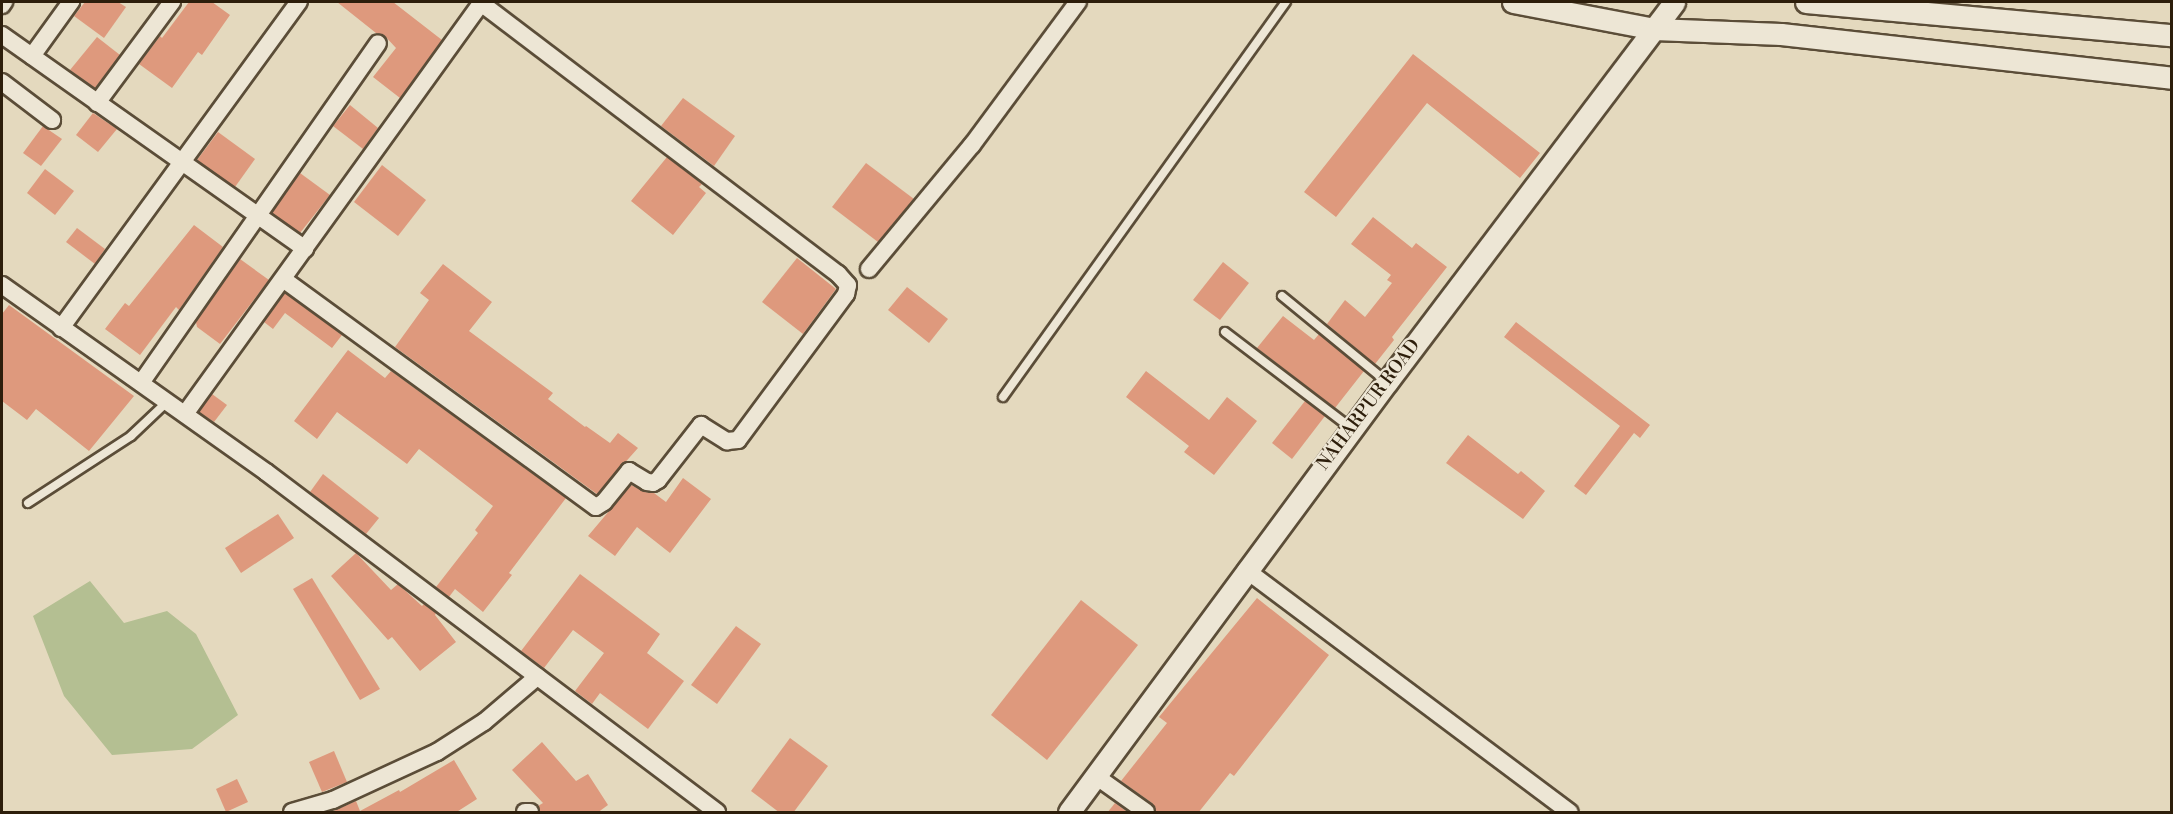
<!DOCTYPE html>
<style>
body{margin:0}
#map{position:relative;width:2173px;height:814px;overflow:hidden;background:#e4d9be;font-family:"Libre Bodoni",serif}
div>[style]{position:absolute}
.green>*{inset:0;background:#b4bf92}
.building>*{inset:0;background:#de997d}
.roads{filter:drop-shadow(2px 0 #5b4d38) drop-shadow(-2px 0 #5b4d38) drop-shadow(0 2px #5b4d38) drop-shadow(0 -2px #5b4d38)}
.service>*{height:8px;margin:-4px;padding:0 4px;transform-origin:4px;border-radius:4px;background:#ede6d5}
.minor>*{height:16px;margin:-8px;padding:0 8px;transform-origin:8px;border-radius:8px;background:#ede6d5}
.tertiary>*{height:21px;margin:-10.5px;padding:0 10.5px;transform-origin:10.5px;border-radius:10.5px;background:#ede6d5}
span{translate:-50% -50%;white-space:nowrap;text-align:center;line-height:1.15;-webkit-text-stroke:4.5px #ede6d5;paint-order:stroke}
.street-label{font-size:18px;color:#2d1e0b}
.frame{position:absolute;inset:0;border:3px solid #2d1e0b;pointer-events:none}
</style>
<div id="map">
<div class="green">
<div style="clip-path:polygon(90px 581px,124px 623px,167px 611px,196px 634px,238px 715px,192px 749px,112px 755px,64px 696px,33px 616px)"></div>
</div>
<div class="building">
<div style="clip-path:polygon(85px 2px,118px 2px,126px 7px,104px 38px,74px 16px)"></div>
<div style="clip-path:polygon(189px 2px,212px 2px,230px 15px,202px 55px,198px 52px,172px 88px,139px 64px,160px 36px,162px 38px)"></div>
<div style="clip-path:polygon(337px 2px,393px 2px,442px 40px,400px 98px,373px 77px,396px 48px,384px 35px,376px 33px)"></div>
<div style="clip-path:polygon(97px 37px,120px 55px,95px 88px,70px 70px)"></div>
<div style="clip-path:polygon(1413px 54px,1540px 153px,1520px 178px,1427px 103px,1336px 217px,1304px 192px)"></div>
<div style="clip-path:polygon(683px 98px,735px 136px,714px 166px,661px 126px)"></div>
<div style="clip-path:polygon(350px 105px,378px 128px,363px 149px,333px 126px)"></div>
<div style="clip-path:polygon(93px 113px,117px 129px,98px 152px,76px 135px)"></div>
<div style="clip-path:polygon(43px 126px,62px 139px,41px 166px,23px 153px)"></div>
<div style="clip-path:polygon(218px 132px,255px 159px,235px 187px,197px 160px)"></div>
<div style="clip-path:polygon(667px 157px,702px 184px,699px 187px,706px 193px,673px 235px,631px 201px)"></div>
<div style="clip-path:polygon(866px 163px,914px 199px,878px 242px,832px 207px)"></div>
<div style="clip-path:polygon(382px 165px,426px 200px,398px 236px,354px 202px)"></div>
<div style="clip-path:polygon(45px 169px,74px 191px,55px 215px,27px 193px)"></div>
<div style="clip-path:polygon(300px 173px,330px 195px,300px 233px,272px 213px)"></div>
<div style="clip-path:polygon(1373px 217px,1412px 248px,1416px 243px,1447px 267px,1392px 337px,1394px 340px,1375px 364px,1327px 324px,1345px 300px,1365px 317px,1392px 283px,1387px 280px,1391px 275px,1351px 244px)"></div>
<div style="clip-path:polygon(194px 225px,223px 247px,179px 310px,176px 307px,140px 355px,105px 329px,125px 303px,129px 306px)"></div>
<div style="clip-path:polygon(77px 228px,105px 249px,95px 264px,66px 242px)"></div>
<div style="clip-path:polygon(797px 258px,836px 289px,803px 334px,762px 302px)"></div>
<div style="clip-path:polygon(240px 259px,269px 280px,220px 344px,197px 327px,196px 322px)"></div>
<div style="clip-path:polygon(1223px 262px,1249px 283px,1220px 320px,1193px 300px)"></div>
<div style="clip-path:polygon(443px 264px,492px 302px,469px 331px,553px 393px,548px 399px,585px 427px,586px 426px,610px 443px,618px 433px,638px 448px,597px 494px,395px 347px,429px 300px,420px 293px)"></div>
<div style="clip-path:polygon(907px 287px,948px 319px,929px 343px,888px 310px)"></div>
<div style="clip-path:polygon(285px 293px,342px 335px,332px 348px,285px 313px,273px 329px,264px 322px)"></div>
<div style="clip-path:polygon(9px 305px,134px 396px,89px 451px,36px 409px,27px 420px,2px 401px,2px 314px)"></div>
<div style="clip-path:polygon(1283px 316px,1314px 340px,1319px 334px,1364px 371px,1335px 408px,1257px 348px)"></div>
<div style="clip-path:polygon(1516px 322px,1650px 425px,1640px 438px,1634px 433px,1586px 495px,1574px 486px,1620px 426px,1504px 337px)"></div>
<div style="clip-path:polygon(348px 350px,385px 378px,391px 371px,566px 498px,509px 573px,512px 575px,483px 612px,455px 589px,449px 597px,436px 587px,478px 533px,475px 530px,493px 506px,419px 449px,407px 464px,337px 412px,317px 439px,294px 421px)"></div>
<div style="clip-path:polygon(1146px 371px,1209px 420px,1227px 397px,1257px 421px,1214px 475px,1184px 452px,1189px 446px,1126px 397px)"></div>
<div style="clip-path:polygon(212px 394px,227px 405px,214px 422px,199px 412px)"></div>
<div style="clip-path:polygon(1305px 401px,1325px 416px,1292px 459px,1272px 443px)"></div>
<div style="clip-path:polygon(1468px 435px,1518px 474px,1521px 471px,1545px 491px,1523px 519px,1446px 463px)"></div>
<div style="clip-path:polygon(323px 474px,379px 518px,366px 534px,310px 492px)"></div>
<div style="clip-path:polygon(683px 478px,711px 499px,670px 553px,637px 527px,615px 556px,588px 536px,631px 485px,645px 492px,654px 493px,666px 502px)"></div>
<div style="clip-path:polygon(278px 514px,294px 538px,241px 573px,225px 548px)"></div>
<div style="clip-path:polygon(356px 553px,391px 590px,398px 584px,422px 606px,424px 604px,436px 613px,435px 615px,456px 642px,420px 671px,392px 637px,388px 640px,331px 576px)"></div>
<div style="clip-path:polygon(580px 574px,660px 634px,647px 653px,684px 681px,648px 729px,600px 693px,592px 704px,575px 691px,604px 653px,573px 630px,544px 668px,521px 651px)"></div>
<div style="clip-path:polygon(312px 578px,380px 689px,360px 700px,293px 589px)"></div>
<div style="clip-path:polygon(1257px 598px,1329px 655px,1234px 776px,1230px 773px,1198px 813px,1156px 813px,1152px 803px,1121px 781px,1167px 723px,1159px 717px)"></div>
<div style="clip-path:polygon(1081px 600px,1138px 645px,1047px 760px,991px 715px)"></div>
<div style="clip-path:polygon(736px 626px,761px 644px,717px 704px,691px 685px)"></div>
<div style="clip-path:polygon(790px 738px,828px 766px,793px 813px,780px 813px,751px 791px)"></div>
<div style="clip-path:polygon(542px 742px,576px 781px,588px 774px,608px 805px,597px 813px,540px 813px,538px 806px,543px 803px,512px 770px)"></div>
<div style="clip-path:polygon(334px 751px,347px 782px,322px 792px,309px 762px)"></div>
<div style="clip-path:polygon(454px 760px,477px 799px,455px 813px,331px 812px,356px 801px,360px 811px,399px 790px,400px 792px)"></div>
<div style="clip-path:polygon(237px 779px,248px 802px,226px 812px,216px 789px)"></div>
<div style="clip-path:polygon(1115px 803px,1129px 813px,1107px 813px)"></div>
</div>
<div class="roads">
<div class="service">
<div style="left:1282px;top:296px;width:134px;rotate:39.3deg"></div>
<div style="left:1225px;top:332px;width:158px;rotate:37.3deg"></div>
<div style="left:1003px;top:397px;width:486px;rotate:-54.4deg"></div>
<div style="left:28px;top:503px;width:123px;rotate:-33deg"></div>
<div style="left:131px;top:436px;width:50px;rotate:-43.4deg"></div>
</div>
<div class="minor">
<div style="left:2px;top:5px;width:4px;rotate:-56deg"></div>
<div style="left:2px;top:35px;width:371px;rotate:35.2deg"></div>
<div style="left:32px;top:56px;width:67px;rotate:-54.2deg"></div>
<div style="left:2px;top:82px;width:63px;rotate:37.2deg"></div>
<div style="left:97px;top:103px;width:126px;rotate:-53.4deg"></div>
<div style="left:869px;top:269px;width:161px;rotate:-50.3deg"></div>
<div style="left:972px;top:145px;width:178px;rotate:-53.5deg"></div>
<div style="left:283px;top:279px;width:387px;rotate:36.1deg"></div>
<div style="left:596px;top:507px;width:9px;rotate:-32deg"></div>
<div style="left:604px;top:502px;width:40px;rotate:-51deg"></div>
<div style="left:629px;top:471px;width:21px;rotate:31deg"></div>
<div style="left:647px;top:482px;width:6px;rotate:9deg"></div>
<div style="left:653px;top:483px;width:6px;rotate:-31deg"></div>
<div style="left:658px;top:480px;width:70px;rotate:-52deg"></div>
<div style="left:701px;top:425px;width:31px;rotate:32deg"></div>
<div style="left:727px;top:441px;width:11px;rotate:-5deg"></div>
<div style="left:738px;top:440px;width:182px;rotate:-53.5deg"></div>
<div style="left:846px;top:294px;width:9px;rotate:-77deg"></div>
<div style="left:848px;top:285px;width:15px;rotate:-132deg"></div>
<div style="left:838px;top:274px;width:448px;rotate:-142.8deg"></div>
<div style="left:2px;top:285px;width:324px;rotate:35.3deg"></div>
<div style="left:266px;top:472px;width:565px;rotate:37.01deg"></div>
<div style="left:61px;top:328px;width:404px;rotate:-53.9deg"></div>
<div style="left:141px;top:383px;width:414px;rotate:-55.1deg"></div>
<div style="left:185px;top:414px;width:508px;rotate:-54.21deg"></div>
<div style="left:1246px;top:570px;width:404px;rotate:36.8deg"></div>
<div style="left:1097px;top:777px;width:60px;rotate:35.5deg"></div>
<div style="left:292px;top:812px;width:43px;rotate:-16.3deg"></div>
<div style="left:333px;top:800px;width:115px;rotate:-24.8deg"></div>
<div style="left:437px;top:752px;width:56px;rotate:-32.6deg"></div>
<div style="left:484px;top:722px;width:70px;rotate:-40.3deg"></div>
<div style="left:525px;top:812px;width:5px"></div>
</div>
<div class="tertiary">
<div style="left:1513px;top:2px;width:144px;rotate:10.8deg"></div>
<div style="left:1654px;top:29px;width:127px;rotate:2.3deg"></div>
<div style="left:1781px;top:34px;width:393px;rotate:6.4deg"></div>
<div style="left:1806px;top:2px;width:367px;rotate:5.2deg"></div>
<div style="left:1069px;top:812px;width:535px;rotate:-53.52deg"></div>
<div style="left:1387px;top:382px;width:476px;rotate:-52.9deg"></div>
</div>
</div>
<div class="street-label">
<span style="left:1369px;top:405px;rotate:-53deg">NAHARPUR ROAD</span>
</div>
<div class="frame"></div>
</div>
